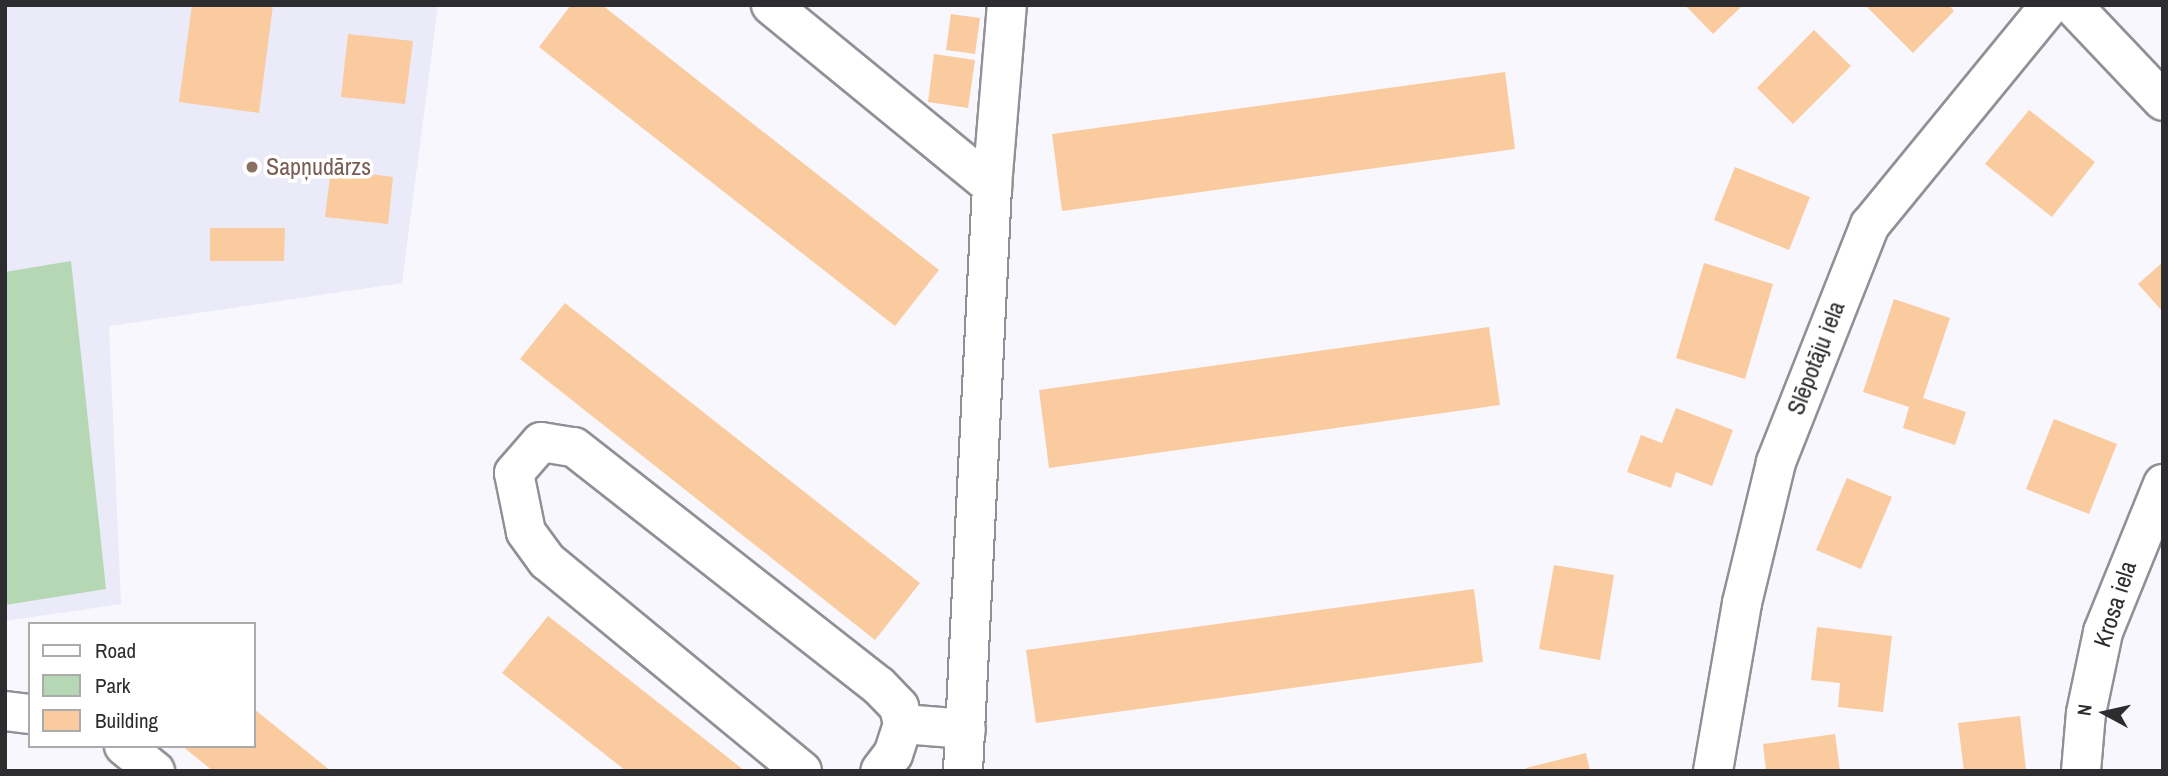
<!DOCTYPE html>
<meta charset="utf-8">
<style>
body{margin:0}
#map{position:relative;width:2168px;height:776px;overflow:hidden;background:#f7f7fd;font-family:"Archivo Narrow",sans-serif}
div>[style]{position:absolute}
.built>*{inset:0;background:#eaeaf8}
.green>*{inset:0;background:#b5d7b3}
.building>*{inset:0;background:#fbcba0}
.roads{filter:drop-shadow(2px 0 #909096) drop-shadow(-2px 0 #909096) drop-shadow(0 2px #909096) drop-shadow(0 -2px #909096)}
.street>*{height:38px;margin:-19px;padding:0 19px;transform-origin:19px;border-radius:19px;background:#fff}
.dots>*{width:19px;height:19px;translate:-50% -50%;box-sizing:border-box;border:4px solid #fff;border-radius:50%}
span{translate:-50% -50%;white-space:nowrap;text-align:center;line-height:1.15;-webkit-text-stroke:7px #fff;paint-order:stroke}
.education-label{font-size:24px;color:#785e54}
.left{translate:0 -50%;text-align:left}
.street-label{font-size:24px;color:#2d2d30}
.frame{position:absolute;inset:0;border:7px solid #2d2d30;pointer-events:none}
.legend{position:absolute;left:28px;top:622px;width:228px;height:126px;box-sizing:border-box;background:#fff;border:2px solid #ababac;margin:0;padding:9px 12px;list-style:none;font-size:21px;color:#2d2d30}
.legend li{display:flex;align-items:center;gap:14px;height:35px}
.legend b{width:35px;border:2px solid #ababac}
.north{position:absolute;left:2070px;top:678px;width:70px;height:70px;-webkit-text-stroke:5px #fff;paint-order:stroke;rotate:278deg;font-size:19px;font-weight:700;line-height:28px;text-align:center;color:#2d2d30}
.north::after{content:'';display:block;margin:auto;width:24px;height:32px;background:#2d2d30;clip-path:polygon(50% 0,100% 100%,50% 72%,0 100%)}
</style>
<div id="map">
<div class="built">
<div style="clip-path:polygon(5px 5px,438px 5px,402px 283px,109px 326px,121px 604px,5px 621px)"></div>
</div>
<div class="green">
<div style="clip-path:polygon(71px 261px,106px 589px,5px 605px,5px 272px)"></div>
</div>
<div class="building">
<div style="clip-path:polygon(192px 5px,273px 5px,259px 113px,179px 102px)"></div>
<div style="clip-path:polygon(571px 5px,602px 5px,939px 270px,895px 326px,539px 47px)"></div>
<div style="clip-path:polygon(1685px 5px,1743px 5px,1713px 34px)"></div>
<div style="clip-path:polygon(1865px 5px,1949px 5px,1954px 11px,1913px 53px)"></div>
<div style="clip-path:polygon(951px 14px,980px 18px,975px 54px,946px 50px)"></div>
<div style="clip-path:polygon(1814px 30px,1851px 66px,1793px 124px,1757px 88px)"></div>
<div style="clip-path:polygon(348px 34px,413px 41px,405px 104px,341px 97px)"></div>
<div style="clip-path:polygon(934px 54px,975px 60px,968px 108px,928px 102px)"></div>
<div style="clip-path:polygon(1505px 72px,1515px 149px,1062px 211px,1052px 134px)"></div>
<div style="clip-path:polygon(2029px 110px,2095px 162px,2052px 217px,1985px 164px)"></div>
<div style="clip-path:polygon(1735px 167px,1810px 197px,1789px 250px,1714px 220px)"></div>
<div style="clip-path:polygon(331px 169px,393px 177px,388px 224px,325px 217px)"></div>
<div style="clip-path:polygon(210px 228px,285px 228px,284px 261px,210px 261px)"></div>
<div style="clip-path:polygon(2163px 262px,2163px 312px,2138px 284px)"></div>
<div style="clip-path:polygon(1704px 263px,1773px 284px,1745px 379px,1676px 358px)"></div>
<div style="clip-path:polygon(1894px 299px,1950px 318px,1923px 398px,1966px 412px,1955px 445px,1903px 428px,1909px 407px,1863px 392px)"></div>
<div style="clip-path:polygon(565px 303px,920px 583px,875px 640px,520px 359px)"></div>
<div style="clip-path:polygon(1489px 327px,1500px 405px,1049px 468px,1039px 390px)"></div>
<div style="clip-path:polygon(1676px 408px,1733px 430px,1712px 486px,1676px 472px,1671px 488px,1627px 472px,1641px 435px,1662px 443px)"></div>
<div style="clip-path:polygon(2054px 419px,2117px 444px,2089px 514px,2026px 489px)"></div>
<div style="clip-path:polygon(1847px 478px,1892px 497px,1861px 569px,1816px 550px)"></div>
<div style="clip-path:polygon(1554px 565px,1614px 575px,1600px 660px,1539px 649px)"></div>
<div style="clip-path:polygon(1474px 589px,1483px 662px,1036px 723px,1026px 650px)"></div>
<div style="clip-path:polygon(548px 616px,584px 644px,745px 771px,626px 771px,502px 673px)"></div>
<div style="clip-path:polygon(1817px 627px,1892px 636px,1883px 712px,1838px 707px,1840px 683px,1811px 680px)"></div>
<div style="clip-path:polygon(254px 709px,331px 771px,213px 771px,182px 746px,254px 746px)"></div>
<div style="clip-path:polygon(2020px 716px,2026px 770px,1964px 771px,1958px 723px)"></div>
<div style="clip-path:polygon(1835px 734px,1840px 771px,1766px 771px,1763px 744px)"></div>
<div style="clip-path:polygon(1586px 753px,1590px 771px,1526px 771px,1526px 768px)"></div>
</div>
<div class="roads">
<div class="street">
<div style="left:771px;top:5px;width:286px;rotate:39.3deg"></div>
<div style="left:2072px;top:5px;width:132px;rotate:46.5deg"></div>
<div style="left:5px;top:711px;width:25px;rotate:7deg"></div>
<div style="left:903px;top:724px;width:63px;rotate:4.5deg"></div>
<div style="left:124px;top:746px;width:40px;rotate:39deg"></div>
<div style="left:802px;top:771px;width:330px;rotate:-140.5deg"></div>
<div style="left:547px;top:561px;width:36px;rotate:-126deg"></div>
<div style="left:526px;top:532px;width:60px;rotate:-101.5deg"></div>
<div style="left:514px;top:473px;width:41px;rotate:-48.9deg"></div>
<div style="left:541px;top:442px;width:33px;rotate:9deg"></div>
<div style="left:574px;top:447px;width:387px;rotate:38.1deg"></div>
<div style="left:879px;top:686px;width:29px;rotate:46deg"></div>
<div style="left:899px;top:707px;width:17px;rotate:77deg"></div>
<div style="left:903px;top:724px;width:32px;rotate:108deg"></div>
<div style="left:893px;top:754px;width:21px;rotate:127deg"></div>
<div style="left:963px;top:771px;width:586px;rotate:-87.16deg"></div>
<div style="left:992px;top:186px;width:182px;rotate:-85.3deg"></div>
<div style="left:1713px;top:771px;width:170px;rotate:-80.2deg"></div>
<div style="left:1742px;top:603px;width:145px;rotate:-76.4deg"></div>
<div style="left:1776px;top:462px;width:255px;rotate:-68.4deg"></div>
<div style="left:1870px;top:225px;width:284px;rotate:-50.7deg"></div>
<div style="left:2081px;top:771px;width:58px;rotate:-85.1deg"></div>
<div style="left:2086px;top:713px;width:83px;rotate:-78.1deg"></div>
<div style="left:2103px;top:632px;width:160px;rotate:-67.9deg"></div>
</div>
</div>
<div class="dots">
<div style="left:252px;top:167px;background:#8d6e63"></div>
</div>
<div class="education-label">
<span class="left" style="left:266px;top:167px">Sapņudārzs</span>
</div>
<div class="street-label">
<span style="left:1816px;top:358px;rotate:-69deg">Slēpotāju iela</span>
<span style="left:2115px;top:604px;rotate:-72deg">Krosa iela</span>
</div>
<div class="frame"></div>
<ul class="legend">
<li><b style="height:9px;background:#fff"></b>Road</li>
<li><b style="height:19px;background:#b5d7b3"></b>Park</li>
<li><b style="height:19px;background:#fbcba0"></b>Building</li>
</ul>
<div class="north">N</div>
</div>
